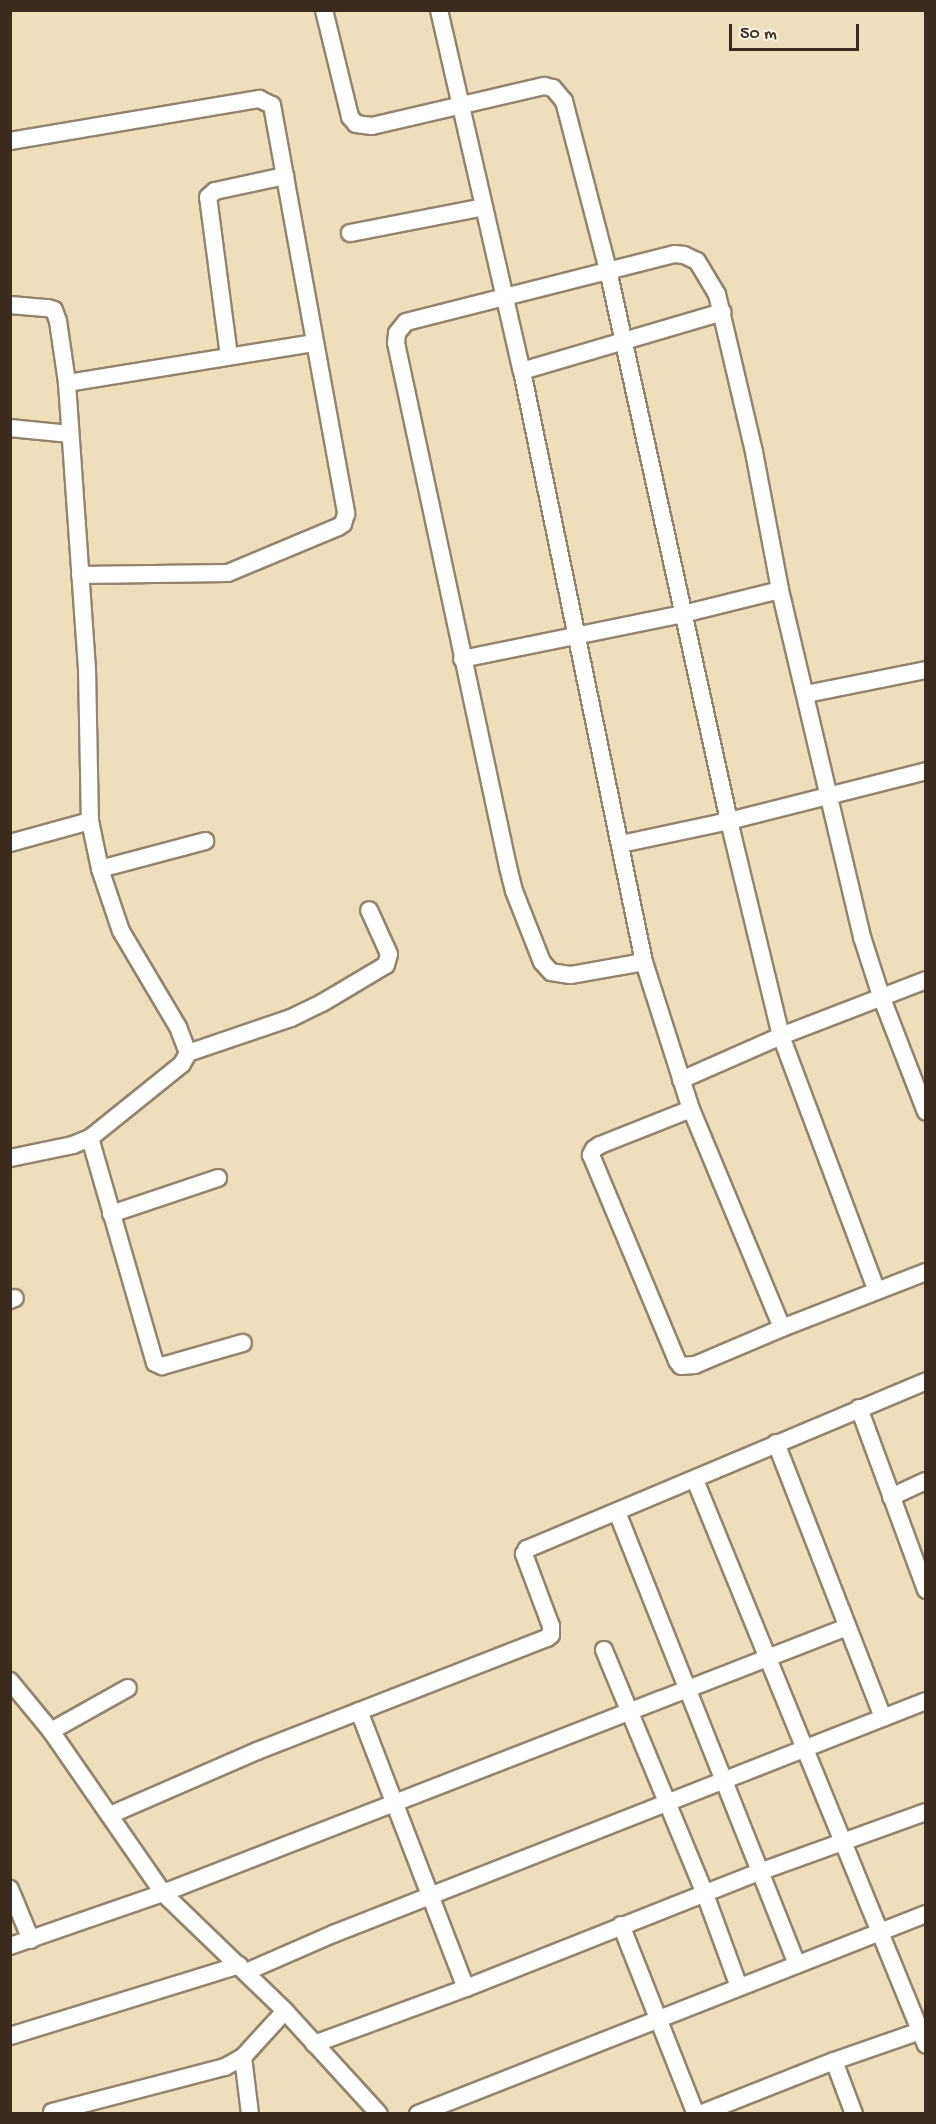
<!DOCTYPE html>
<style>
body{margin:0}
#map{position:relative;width:936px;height:2124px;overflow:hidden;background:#eddebc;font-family:"Gochi Hand",sans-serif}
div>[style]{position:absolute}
.roads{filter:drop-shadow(2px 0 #94846d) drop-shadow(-2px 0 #94846d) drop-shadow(0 2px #94846d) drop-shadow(0 -2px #94846d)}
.minor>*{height:16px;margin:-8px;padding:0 8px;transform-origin:8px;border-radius:8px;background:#fff}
span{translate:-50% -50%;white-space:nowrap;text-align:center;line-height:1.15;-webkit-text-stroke:4.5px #f7f3e8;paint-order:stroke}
.frame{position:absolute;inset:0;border:12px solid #3b2a1e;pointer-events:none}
.scale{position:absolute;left:729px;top:24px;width:130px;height:27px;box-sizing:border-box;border:3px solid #3b2a1e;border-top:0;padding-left:8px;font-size:18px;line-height:21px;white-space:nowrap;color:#3b2a1e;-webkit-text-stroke:4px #f7f3e8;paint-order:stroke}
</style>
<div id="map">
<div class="roads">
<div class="minor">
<div style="left:324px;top:10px;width:110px;rotate:76.3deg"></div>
<div style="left:350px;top:117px;width:9px;rotate:49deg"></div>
<div style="left:356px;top:124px;width:16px;rotate:7deg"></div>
<div style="left:372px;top:126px;width:177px;rotate:-13.1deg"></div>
<div style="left:544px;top:86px;width:9px;rotate:13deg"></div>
<div style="left:553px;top:88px;width:17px;rotate:50deg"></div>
<div style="left:564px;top:101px;width:175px;rotate:75.4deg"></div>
<div style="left:608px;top:270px;width:564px;rotate:77.61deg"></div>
<div style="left:729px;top:821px;width:221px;rotate:76.4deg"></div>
<div style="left:781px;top:1036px;width:272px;rotate:69.4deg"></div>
<div style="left:439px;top:10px;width:370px;rotate:77.1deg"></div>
<div style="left:522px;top:371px;width:603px;rotate:78.34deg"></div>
<div style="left:644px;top:962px;width:154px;rotate:72.3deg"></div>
<div style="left:691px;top:1109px;width:237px;rotate:67.4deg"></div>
<div style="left:10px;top:141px;width:253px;rotate:-9.6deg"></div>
<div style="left:259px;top:99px;width:14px;rotate:25deg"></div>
<div style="left:272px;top:105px;width:416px;rotate:79.7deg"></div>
<div style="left:346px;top:514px;width:10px;rotate:107deg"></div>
<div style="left:343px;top:524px;width:6px;rotate:149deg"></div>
<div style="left:338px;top:527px;width:119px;rotate:157.3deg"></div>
<div style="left:228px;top:573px;width:148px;rotate:179.2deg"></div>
<div style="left:350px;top:233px;width:136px;rotate:-11deg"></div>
<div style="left:10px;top:305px;width:38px;rotate:5deg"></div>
<div style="left:48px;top:308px;width:6px;rotate:18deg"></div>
<div style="left:54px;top:310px;width:12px;rotate:70deg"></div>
<div style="left:58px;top:321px;width:63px;rotate:81.7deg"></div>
<div style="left:67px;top:383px;width:286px;rotate:86deg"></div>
<div style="left:87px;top:668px;width:153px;rotate:88.9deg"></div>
<div style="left:90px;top:821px;width:49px;rotate:78.2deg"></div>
<div style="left:100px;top:869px;width:65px;rotate:71.3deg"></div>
<div style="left:121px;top:931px;width:112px;rotate:59.3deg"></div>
<div style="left:178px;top:1027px;width:28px;rotate:69deg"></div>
<div style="left:188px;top:1053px;width:13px;rotate:119deg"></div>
<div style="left:182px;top:1064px;width:118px;rotate:141.2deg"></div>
<div style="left:90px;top:1138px;width:18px;rotate:158deg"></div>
<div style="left:73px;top:1145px;width:64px;rotate:168.3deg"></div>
<div style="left:229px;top:356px;width:160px;rotate:-97.5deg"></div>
<div style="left:208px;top:197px;width:9px;rotate:-41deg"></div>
<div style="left:215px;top:191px;width:72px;rotate:-12.1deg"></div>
<div style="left:522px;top:371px;width:209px;rotate:-16.4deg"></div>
<div style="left:67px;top:383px;width:249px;rotate:-9.2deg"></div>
<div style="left:10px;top:428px;width:60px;rotate:5.7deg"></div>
<div style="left:462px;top:659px;width:226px;rotate:-11.5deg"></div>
<div style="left:683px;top:614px;width:100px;rotate:-13.9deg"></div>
<div style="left:806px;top:694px;width:122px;rotate:-11.3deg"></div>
<div style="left:10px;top:843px;width:83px;rotate:-15.4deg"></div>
<div style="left:621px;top:844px;width:110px;rotate:-12deg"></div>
<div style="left:729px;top:821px;width:203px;rotate:-14.2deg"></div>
<div style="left:100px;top:869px;width:109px;rotate:-14.9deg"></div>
<div style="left:644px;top:962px;width:75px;rotate:170deg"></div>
<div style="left:570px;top:975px;width:19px;rotate:-171deg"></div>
<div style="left:551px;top:972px;width:13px;rotate:-132deg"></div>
<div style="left:542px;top:962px;width:76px;rotate:-111.5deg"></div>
<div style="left:514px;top:891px;width:25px;rotate:-104deg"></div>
<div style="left:508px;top:867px;width:536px;rotate:-102.06deg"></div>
<div style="left:396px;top:343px;width:10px;rotate:-84deg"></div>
<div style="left:397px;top:333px;width:14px;rotate:-51deg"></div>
<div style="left:406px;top:322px;width:277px;rotate:-14.2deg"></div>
<div style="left:675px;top:254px;width:9px;rotate:6deg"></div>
<div style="left:684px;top:255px;width:14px;rotate:25deg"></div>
<div style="left:697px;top:261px;width:39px;rotate:59deg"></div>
<div style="left:717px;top:294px;width:162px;rotate:76.8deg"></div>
<div style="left:754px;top:452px;width:140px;rotate:79.3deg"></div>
<div style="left:780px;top:590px;width:357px;rotate:76.7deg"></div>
<div style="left:862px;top:937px;width:62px;rotate:72.1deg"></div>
<div style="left:881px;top:996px;width:124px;rotate:68.8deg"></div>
<div style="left:188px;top:1053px;width:109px;rotate:-18.8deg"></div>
<div style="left:291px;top:1018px;width:34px;rotate:-26deg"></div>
<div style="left:322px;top:1003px;width:74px;rotate:-30.7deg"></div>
<div style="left:386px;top:965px;width:11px;rotate:-75deg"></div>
<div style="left:389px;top:954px;width:48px;rotate:-114.4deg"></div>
<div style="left:681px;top:1080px;width:109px;rotate:-23.7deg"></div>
<div style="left:781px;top:1036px;width:155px;rotate:-21.1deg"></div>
<div style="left:691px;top:1109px;width:98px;rotate:158.4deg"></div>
<div style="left:600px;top:1145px;width:7px;rotate:146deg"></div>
<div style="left:594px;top:1149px;width:7px;rotate:117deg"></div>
<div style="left:591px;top:1155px;width:223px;rotate:67.3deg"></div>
<div style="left:677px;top:1361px;width:6px;rotate:51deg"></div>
<div style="left:681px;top:1366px;width:14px;rotate:-4deg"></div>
<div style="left:695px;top:1365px;width:95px;rotate:-23deg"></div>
<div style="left:782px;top:1328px;width:155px;rotate:-21.3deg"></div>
<div style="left:90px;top:1138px;width:234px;rotate:73.9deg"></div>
<div style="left:155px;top:1363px;width:8px;rotate:23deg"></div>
<div style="left:162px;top:1366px;width:84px;rotate:-15.9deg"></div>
<div style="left:111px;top:1214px;width:113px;rotate:-18.6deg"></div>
<div style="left:10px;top:1300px;width:5px;rotate:-22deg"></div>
<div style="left:859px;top:1408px;width:194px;rotate:69.8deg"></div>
<div style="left:776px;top:1443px;width:295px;rotate:68.7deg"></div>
<div style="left:695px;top:1480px;width:610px;rotate:67.76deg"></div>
<div style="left:891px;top:1497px;width:38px;rotate:-25deg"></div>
<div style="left:617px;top:1512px;width:487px;rotate:68.3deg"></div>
<div style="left:604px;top:1650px;width:264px;rotate:67.5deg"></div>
<div style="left:705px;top:1894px;width:99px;rotate:69.9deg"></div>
<div style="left:10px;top:1681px;width:65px;rotate:50.6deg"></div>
<div style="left:51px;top:1731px;width:197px;rotate:55.3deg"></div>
<div style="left:163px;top:1893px;width:170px;rotate:44deg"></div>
<div style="left:285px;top:2011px;width:139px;rotate:47.6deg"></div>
<div style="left:359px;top:1711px;width:297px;rotate:68.9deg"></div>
<div style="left:51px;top:1731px;width:88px;rotate:-29.2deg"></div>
<div style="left:110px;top:1815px;width:160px;rotate:-23.5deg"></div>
<div style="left:257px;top:1751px;width:311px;rotate:-21.3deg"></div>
<div style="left:547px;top:1638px;width:5px;rotate:-37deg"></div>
<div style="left:551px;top:1635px;width:9px;rotate:-90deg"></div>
<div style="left:551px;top:1626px;width:77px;rotate:-110.6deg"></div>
<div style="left:524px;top:1554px;width:6px;rotate:-59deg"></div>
<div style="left:527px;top:1549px;width:433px;rotate:-22.8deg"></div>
<div style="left:10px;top:1889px;width:55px;rotate:67.6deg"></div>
<div style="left:621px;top:1925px;width:203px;rotate:68.4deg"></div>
<div style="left:10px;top:1946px;width:162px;rotate:-19.1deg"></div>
<div style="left:163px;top:1893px;width:734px;rotate:-21.25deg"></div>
<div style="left:246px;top:1972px;width:95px;rotate:-23.6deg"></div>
<div style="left:333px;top:1934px;width:637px;rotate:-21.45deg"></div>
<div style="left:10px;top:2036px;width:240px;rotate:-17.2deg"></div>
<div style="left:314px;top:2044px;width:162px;rotate:-20.2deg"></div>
<div style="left:466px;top:1988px;width:318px;rotate:-21.6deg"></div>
<div style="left:762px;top:1871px;width:174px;rotate:-19.8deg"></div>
<div style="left:243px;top:2057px;width:57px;rotate:83deg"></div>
<div style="left:834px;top:2061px;width:57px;rotate:69.3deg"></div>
<div style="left:52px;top:2112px;width:179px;rotate:-14.6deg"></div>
<div style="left:225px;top:2067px;width:21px;rotate:-29deg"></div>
<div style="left:243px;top:2057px;width:62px;rotate:-47.6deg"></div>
<div style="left:418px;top:2114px;width:546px;rotate:-21.49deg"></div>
<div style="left:700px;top:2114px;width:144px;rotate:-21.6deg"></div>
<div style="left:834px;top:2061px;width:97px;rotate:-19.2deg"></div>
</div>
</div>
<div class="frame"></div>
<div class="scale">50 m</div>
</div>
